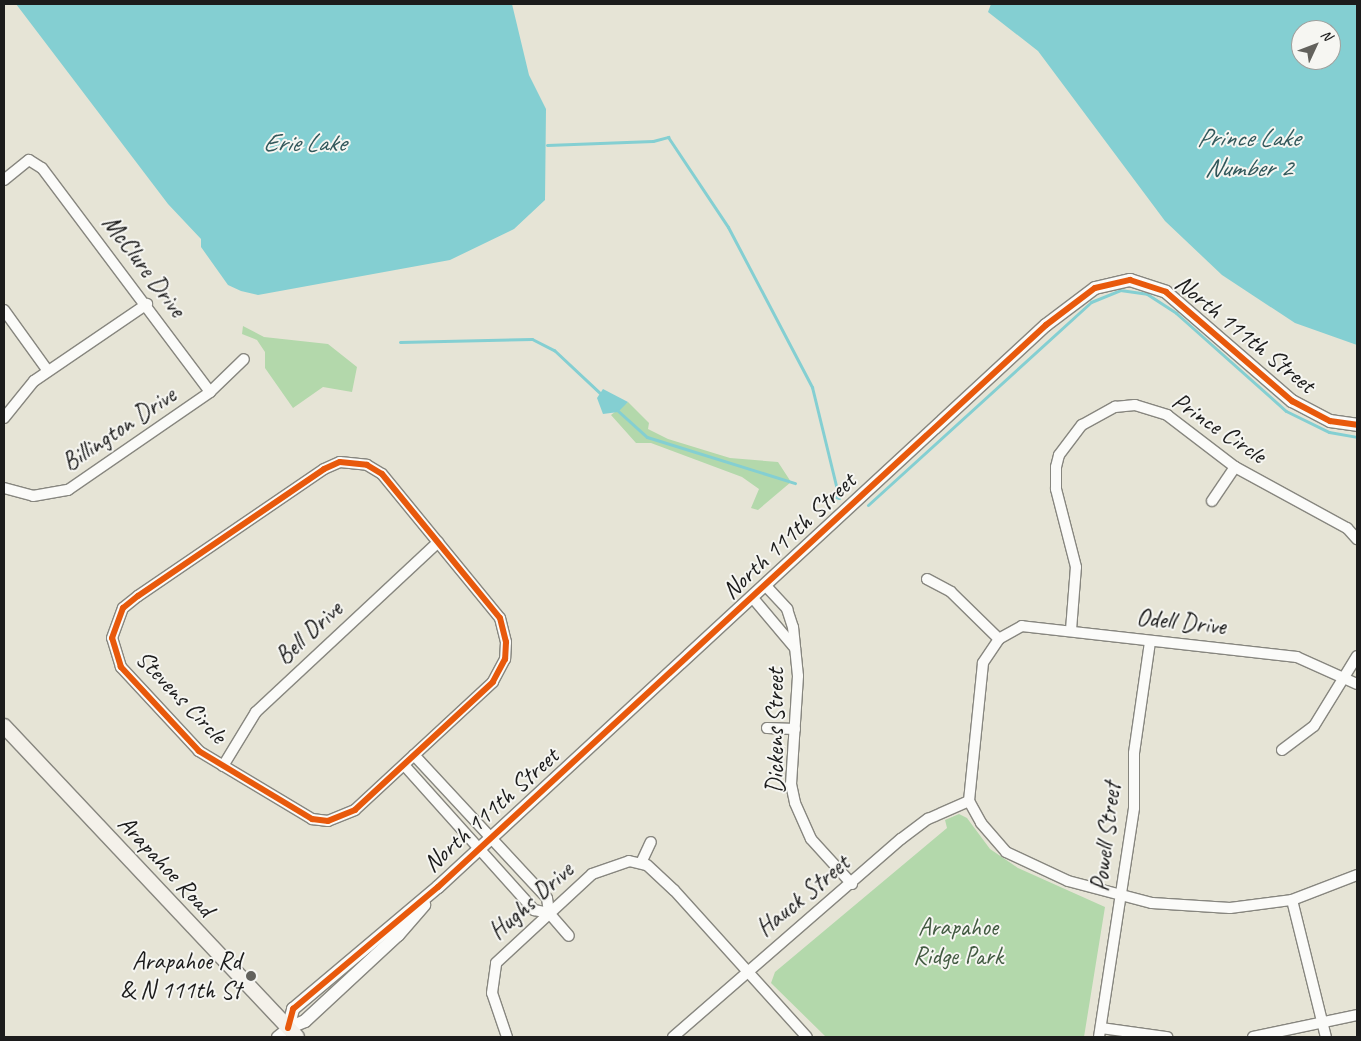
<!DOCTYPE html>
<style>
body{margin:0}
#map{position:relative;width:1361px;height:1041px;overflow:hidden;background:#e6e4d6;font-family:Caveat,sans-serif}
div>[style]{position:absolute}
.green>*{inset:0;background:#b3d8ab}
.water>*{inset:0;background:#84cfd2}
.stream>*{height:3px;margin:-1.5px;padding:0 1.5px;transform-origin:1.5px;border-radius:1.5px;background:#84cfd2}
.roads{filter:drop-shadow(1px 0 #87867f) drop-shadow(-1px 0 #87867f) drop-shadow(0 1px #87867f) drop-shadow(0 -1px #87867f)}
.minor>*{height:10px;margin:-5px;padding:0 5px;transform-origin:5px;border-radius:5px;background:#fbfbf9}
.tertiary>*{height:12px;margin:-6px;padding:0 6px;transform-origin:6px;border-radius:6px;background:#fbfbf9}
.secondary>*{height:14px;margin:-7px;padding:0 7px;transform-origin:7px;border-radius:7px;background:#f4f1ea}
.cycleway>*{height:6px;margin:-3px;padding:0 3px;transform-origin:3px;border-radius:3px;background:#e8590c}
.dots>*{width:14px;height:14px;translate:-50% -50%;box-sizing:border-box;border:2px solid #f6f6f2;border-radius:50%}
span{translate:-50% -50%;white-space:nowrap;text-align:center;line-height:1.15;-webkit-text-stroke:4px #f6f6f2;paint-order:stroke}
.street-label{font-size:25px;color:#1c1c1c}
.park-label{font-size:25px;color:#425a41}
.poi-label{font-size:25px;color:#1c1c1c}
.right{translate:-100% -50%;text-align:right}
.water-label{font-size:26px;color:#32585b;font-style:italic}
.frame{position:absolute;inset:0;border:5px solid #1c1c1c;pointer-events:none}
.north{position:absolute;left:1291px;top:20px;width:50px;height:50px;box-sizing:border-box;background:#f6f6f2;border:1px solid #9f9f9c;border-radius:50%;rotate:47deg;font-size:14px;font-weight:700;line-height:20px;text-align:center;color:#1c1c1c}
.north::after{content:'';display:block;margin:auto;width:18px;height:22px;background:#63625d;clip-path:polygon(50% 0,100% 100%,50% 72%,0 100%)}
</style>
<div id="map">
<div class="green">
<div style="clip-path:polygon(243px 326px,264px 337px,328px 344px,357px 367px,352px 392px,323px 387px,293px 408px,265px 368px,265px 352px,257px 340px,242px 334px)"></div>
<div style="clip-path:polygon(628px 402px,649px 423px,648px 429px,668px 439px,730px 458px,778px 462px,791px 482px,758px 510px,751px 508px,759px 489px,742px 477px,651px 443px,636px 443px,611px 415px)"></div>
<div style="clip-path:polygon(959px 814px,967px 818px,990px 849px,1018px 868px,1105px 907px,1084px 1037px,826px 1037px,771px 983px,775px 972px,947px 828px,945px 820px)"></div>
</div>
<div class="water">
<div style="clip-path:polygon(16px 4px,512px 4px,529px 75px,546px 109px,545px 200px,514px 229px,450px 260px,258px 295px,241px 291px,228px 285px,201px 247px,201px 239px,168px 204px)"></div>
<div style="clip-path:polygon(evenodd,991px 4px,1357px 4px,1357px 345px,1295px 323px,1222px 275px,1165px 221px,1038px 51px,988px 12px,991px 4px,1301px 30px,1331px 30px,1331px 60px,1301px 60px,1301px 30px)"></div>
<div style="clip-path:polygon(603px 389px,628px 402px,618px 412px,603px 414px,597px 398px)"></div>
</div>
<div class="stream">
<div style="left:547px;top:145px;width:106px;rotate:-2.2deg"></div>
<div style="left:653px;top:141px;width:16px;rotate:-15deg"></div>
<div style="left:668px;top:137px;width:108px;rotate:56.3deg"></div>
<div style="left:728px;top:227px;width:181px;rotate:62.3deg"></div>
<div style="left:812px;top:387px;width:114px;rotate:76.3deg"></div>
<div style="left:839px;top:498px;width:6px;rotate:-162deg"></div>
<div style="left:400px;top:342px;width:132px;rotate:-1.3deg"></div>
<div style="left:532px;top:339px;width:25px;rotate:27deg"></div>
<div style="left:554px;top:350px;width:63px;rotate:43.1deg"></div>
<div style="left:617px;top:410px;width:40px;rotate:42deg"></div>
<div style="left:647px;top:437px;width:155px;rotate:17.3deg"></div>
<div style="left:868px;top:505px;width:302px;rotate:-42.3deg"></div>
<div style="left:1091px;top:302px;width:31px;rotate:-22deg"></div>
<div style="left:1120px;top:290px;width:27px;rotate:8deg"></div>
<div style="left:1147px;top:294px;width:35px;rotate:33deg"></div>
<div style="left:1176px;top:313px;width:147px;rotate:41.7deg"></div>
<div style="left:1286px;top:411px;width:48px;rotate:26deg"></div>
<div style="left:1329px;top:432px;width:28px;rotate:10deg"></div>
</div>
<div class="roads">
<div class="minor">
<div style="left:4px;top:180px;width:32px;rotate:-39deg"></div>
<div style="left:29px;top:160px;width:15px;rotate:32deg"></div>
<div style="left:42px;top:168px;width:280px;rotate:53.1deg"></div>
<div style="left:4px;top:310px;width:75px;rotate:54.2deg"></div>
<div style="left:4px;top:418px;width:48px;rotate:-51deg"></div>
<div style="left:34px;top:381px;width:137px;rotate:-34.3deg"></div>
<div style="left:340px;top:462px;width:27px;rotate:6deg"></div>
<div style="left:367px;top:465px;width:17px;rotate:31deg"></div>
<div style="left:382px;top:474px;width:186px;rotate:50.7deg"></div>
<div style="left:500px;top:618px;width:25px;rotate:76deg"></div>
<div style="left:506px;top:642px;width:17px;rotate:93deg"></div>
<div style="left:505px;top:659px;width:26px;rotate:118deg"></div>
<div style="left:493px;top:682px;width:188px;rotate:137.2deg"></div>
<div style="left:355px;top:810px;width:29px;rotate:158deg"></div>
<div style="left:328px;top:821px;width:16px;rotate:-173deg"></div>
<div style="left:312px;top:819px;width:132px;rotate:-149deg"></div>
<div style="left:199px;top:751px;width:115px;rotate:-132.9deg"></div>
<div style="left:121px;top:667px;width:30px;rotate:-107deg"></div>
<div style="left:112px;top:638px;width:32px;rotate:-70deg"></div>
<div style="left:123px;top:608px;width:19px;rotate:-39deg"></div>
<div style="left:138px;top:596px;width:225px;rotate:-34.3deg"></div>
<div style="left:324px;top:469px;width:17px;rotate:-24deg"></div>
<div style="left:4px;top:488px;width:30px;rotate:15deg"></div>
<div style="left:33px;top:496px;width:36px;rotate:-10deg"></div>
<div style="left:68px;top:490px;width:173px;rotate:-34.6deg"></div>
<div style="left:210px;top:392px;width:47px;rotate:-44.1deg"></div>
<div style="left:1212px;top:501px;width:41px;rotate:-55.9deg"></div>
<div style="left:927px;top:579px;width:27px;rotate:28deg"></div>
<div style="left:951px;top:592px;width:67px;rotate:44.4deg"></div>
<div style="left:765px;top:585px;width:33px;rotate:47deg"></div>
<div style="left:787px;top:609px;width:19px;rotate:72deg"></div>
<div style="left:793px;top:627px;width:49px;rotate:84.2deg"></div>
<div style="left:798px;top:676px;width:108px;rotate:93.7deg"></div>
<div style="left:791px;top:784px;width:19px;rotate:78deg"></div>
<div style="left:795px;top:803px;width:39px;rotate:66deg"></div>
<div style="left:811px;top:839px;width:61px;rotate:47.7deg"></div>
<div style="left:752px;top:597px;width:67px;rotate:49.9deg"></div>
<div style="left:1071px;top:630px;width:63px;rotate:-85.5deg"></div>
<div style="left:1076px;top:567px;width:81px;rotate:-104.4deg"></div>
<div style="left:1056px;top:489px;width:22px;rotate:-90deg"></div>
<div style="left:1056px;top:467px;width:12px;rotate:-76deg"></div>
<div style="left:1059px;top:455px;width:38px;rotate:-53deg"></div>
<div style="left:1082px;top:425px;width:38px;rotate:-29deg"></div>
<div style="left:1115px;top:407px;width:20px;rotate:-6deg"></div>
<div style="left:1135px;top:405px;width:34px;rotate:17deg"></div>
<div style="left:1167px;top:415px;width:86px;rotate:37.4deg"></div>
<div style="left:1235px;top:467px;width:128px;rotate:28.6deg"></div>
<div style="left:1347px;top:528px;width:15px;rotate:48deg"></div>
<div style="left:1357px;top:684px;width:66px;rotate:-155.8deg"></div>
<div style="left:1297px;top:657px;width:277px;rotate:-173.6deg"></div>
<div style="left:1022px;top:626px;width:26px;rotate:151deg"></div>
<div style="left:999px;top:639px;width:29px;rotate:124deg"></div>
<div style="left:983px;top:663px;width:139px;rotate:95.8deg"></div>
<div style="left:969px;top:801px;width:25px;rotate:61deg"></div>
<div style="left:981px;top:823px;width:38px;rotate:49deg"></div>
<div style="left:1006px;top:852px;width:68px;rotate:25.1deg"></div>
<div style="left:1068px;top:881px;width:87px;rotate:14.7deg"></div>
<div style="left:1152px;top:903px;width:78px;rotate:3.7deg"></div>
<div style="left:1230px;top:908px;width:63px;rotate:-7.4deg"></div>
<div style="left:1292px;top:900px;width:70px;rotate:-21deg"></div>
<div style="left:767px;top:728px;width:28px;rotate:2deg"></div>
<div style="left:1282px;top:750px;width:40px;rotate:-37deg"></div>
<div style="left:1314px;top:726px;width:82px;rotate:-58.4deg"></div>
<div style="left:414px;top:755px;width:195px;rotate:47.1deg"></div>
<div style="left:547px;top:898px;width:15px;rotate:82deg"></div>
<div style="left:549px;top:913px;width:30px;rotate:49deg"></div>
<div style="left:404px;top:765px;width:195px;rotate:48.1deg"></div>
<div style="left:534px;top:910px;width:15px;rotate:11deg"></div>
<div style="left:223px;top:766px;width:63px;rotate:-58.6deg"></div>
<div style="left:256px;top:712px;width:249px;rotate:-43deg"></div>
<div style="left:641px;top:863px;width:23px;rotate:-65deg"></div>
<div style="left:1292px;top:900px;width:141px;rotate:76.1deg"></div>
<div style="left:1101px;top:1028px;width:67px;rotate:7.8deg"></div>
<div style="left:277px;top:1037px;width:14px;rotate:-39deg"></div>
<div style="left:507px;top:1037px;width:46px;rotate:-108.8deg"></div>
<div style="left:492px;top:993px;width:30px;rotate:-82deg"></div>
<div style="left:496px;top:963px;width:131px;rotate:-42.8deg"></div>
<div style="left:592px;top:874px;width:39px;rotate:-19deg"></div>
<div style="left:629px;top:861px;width:18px;rotate:13deg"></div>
<div style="left:647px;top:865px;width:37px;rotate:43deg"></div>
<div style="left:674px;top:890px;width:198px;rotate:47.9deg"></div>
<div style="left:673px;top:1037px;width:302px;rotate:-41deg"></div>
<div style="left:901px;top:839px;width:34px;rotate:-37deg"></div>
<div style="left:928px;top:819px;width:45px;rotate:-23.7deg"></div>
<div style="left:1099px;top:1037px;width:232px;rotate:-81.3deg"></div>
<div style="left:1134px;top:808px;width:55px;rotate:-90deg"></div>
<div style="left:1134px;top:753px;width:112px;rotate:-81.8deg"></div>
<div style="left:1253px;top:1037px;width:106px;rotate:-11.9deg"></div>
</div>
<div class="tertiary">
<div style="left:288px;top:1028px;width:20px;rotate:-75deg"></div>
<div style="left:293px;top:1009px;width:189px;rotate:-40.1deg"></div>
<div style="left:438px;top:887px;width:828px;rotate:-42.75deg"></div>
<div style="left:1046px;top:325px;width:61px;rotate:-37.1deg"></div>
<div style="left:1095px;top:288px;width:36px;rotate:-13deg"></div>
<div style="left:1130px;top:280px;width:38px;rotate:18deg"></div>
<div style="left:1166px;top:292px;width:167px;rotate:40.9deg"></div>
<div style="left:1292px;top:401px;width:43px;rotate:27.8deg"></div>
<div style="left:1330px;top:421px;width:27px;rotate:8deg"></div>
<div style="left:288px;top:1028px;width:18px;rotate:-22deg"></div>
<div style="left:305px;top:1021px;width:127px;rotate:-42.8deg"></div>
<div style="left:398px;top:935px;width:40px;rotate:-49deg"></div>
</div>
<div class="secondary">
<div style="left:4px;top:726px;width:427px;rotate:46.7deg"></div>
</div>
</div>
<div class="cycleway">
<div style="left:340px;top:462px;width:27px;rotate:6deg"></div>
<div style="left:367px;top:465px;width:17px;rotate:31deg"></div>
<div style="left:382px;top:474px;width:186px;rotate:50.7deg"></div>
<div style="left:500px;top:618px;width:25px;rotate:76deg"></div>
<div style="left:506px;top:642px;width:17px;rotate:93deg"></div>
<div style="left:505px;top:659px;width:26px;rotate:118deg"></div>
<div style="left:493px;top:682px;width:188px;rotate:137.2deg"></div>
<div style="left:355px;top:810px;width:29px;rotate:158deg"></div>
<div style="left:328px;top:821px;width:16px;rotate:-173deg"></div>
<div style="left:312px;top:819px;width:132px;rotate:-149deg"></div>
<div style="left:199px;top:751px;width:115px;rotate:-132.9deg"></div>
<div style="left:121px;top:667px;width:30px;rotate:-107deg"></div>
<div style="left:112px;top:638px;width:32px;rotate:-70deg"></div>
<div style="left:123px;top:608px;width:19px;rotate:-39deg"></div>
<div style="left:138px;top:596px;width:225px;rotate:-34.3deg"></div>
<div style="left:324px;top:469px;width:17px;rotate:-24deg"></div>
<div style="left:288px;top:1028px;width:20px;rotate:-75deg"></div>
<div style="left:293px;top:1009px;width:189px;rotate:-40.1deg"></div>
<div style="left:438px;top:887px;width:828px;rotate:-42.75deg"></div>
<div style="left:1046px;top:325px;width:61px;rotate:-37.1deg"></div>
<div style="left:1095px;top:288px;width:36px;rotate:-13deg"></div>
<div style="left:1130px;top:280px;width:38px;rotate:18deg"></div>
<div style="left:1166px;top:292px;width:167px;rotate:40.9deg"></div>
<div style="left:1292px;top:401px;width:43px;rotate:27.8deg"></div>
<div style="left:1330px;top:421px;width:27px;rotate:8deg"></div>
</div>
<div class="dots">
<div style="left:251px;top:976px;background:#63625d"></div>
</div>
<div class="street-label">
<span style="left:144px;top:266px;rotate:53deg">McClure Drive</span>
<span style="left:1245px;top:334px;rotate:39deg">North 111th Street</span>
<span style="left:1219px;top:428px;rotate:34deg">Prince Circle</span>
<span style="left:119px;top:429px;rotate:-34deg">Billington Drive</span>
<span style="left:789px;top:536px;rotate:-43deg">North 111th Street</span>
<span style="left:1181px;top:622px;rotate:6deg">Odell Drive</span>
<span style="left:309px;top:633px;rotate:-43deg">Bell Drive</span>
<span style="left:181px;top:697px;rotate:46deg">Stevens Circle</span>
<span style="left:775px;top:731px;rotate:-90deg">Dickens Street</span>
<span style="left:491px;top:810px;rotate:-42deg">North 111th Street</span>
<span style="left:1106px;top:837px;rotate:-83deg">Powell Street</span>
<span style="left:166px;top:866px;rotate:47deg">Arapahoe Road</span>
<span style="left:803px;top:896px;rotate:-40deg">Hauck Street</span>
<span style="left:531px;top:901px;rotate:-42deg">Hughs Drive</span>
</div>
<div class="park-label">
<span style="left:958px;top:942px">Arapahoe<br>Ridge Park</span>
</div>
<div class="poi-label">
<span class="right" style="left:241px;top:976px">Arapahoe Rd<br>&amp; N 111th St</span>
</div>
<div class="water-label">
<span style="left:1248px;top:153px">Prince Lake<br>Number 2</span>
<span style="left:304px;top:143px">Erie Lake</span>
</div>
<div class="frame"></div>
<div class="north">N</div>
</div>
